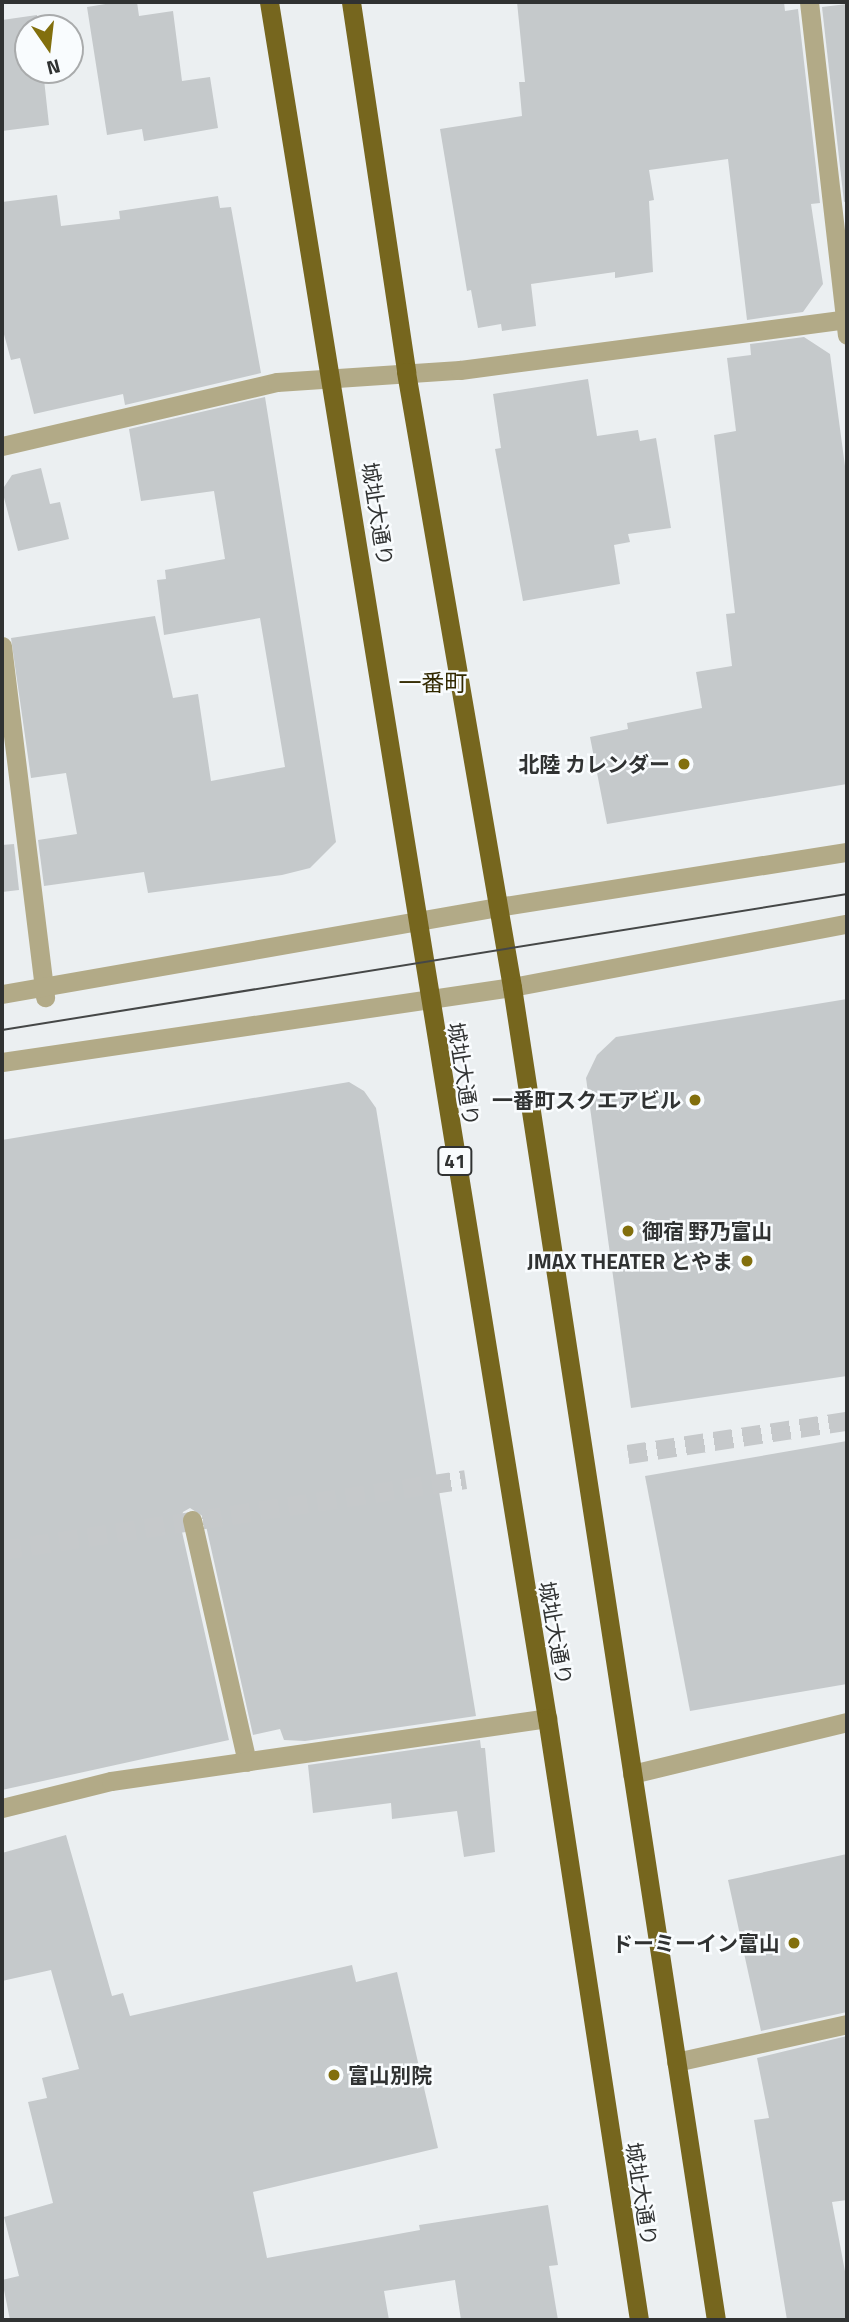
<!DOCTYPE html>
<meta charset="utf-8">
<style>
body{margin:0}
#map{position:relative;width:849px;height:2322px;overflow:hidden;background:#ebeff1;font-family:"Titillium Web","Noto Sans JP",sans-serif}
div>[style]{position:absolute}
.building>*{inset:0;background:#c5c9cb}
.pedestrian-tunnel>*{height:19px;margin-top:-9.5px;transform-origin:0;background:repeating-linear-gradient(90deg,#c6c9cb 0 19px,transparent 0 29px)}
.minor>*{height:19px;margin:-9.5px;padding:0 9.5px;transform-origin:9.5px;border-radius:9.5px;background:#b2aa87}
.tertiary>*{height:19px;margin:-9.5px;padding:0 9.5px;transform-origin:9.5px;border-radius:9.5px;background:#b2aa87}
.trunk>*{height:19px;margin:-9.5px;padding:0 9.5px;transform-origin:9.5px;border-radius:9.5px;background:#76661e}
.tram>*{height:2px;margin:-1px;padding:0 1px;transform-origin:1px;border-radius:1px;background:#454747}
.dots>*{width:19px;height:19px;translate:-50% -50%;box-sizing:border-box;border:4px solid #f9fcfe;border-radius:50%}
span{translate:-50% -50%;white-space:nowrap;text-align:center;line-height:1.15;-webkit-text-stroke:5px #f9fcfe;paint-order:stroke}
.shield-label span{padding:2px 5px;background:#f9fcfe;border:2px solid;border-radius:5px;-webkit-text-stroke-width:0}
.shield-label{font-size:19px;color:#303232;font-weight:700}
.street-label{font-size:21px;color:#303232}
.poi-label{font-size:21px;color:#303232;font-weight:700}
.right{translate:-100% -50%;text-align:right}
.left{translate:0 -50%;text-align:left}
.neighbourhood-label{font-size:23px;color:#322900}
.frame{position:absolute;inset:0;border:4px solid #303232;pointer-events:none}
.north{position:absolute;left:14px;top:14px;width:70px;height:70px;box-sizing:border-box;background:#f9fcfe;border:2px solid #a9abac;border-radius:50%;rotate:166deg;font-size:19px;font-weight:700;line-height:28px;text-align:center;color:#303232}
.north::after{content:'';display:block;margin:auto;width:24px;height:32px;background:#826f0d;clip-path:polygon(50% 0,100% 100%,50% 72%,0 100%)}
</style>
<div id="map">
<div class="building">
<div style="clip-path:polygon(118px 2px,137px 2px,139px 16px,173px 11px,182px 81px,210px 77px,218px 128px,144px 141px,142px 129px,107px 135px,87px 7px)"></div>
<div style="clip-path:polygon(517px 2px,784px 2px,785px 11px,798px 9px,820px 203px,811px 204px,823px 284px,803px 312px,747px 320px,728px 159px,649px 170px,654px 200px,649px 201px,653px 272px,615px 278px,615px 272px,531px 284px,536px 326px,502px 331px,501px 324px,478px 328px,471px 290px,467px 291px,440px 129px,522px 116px,519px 82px,525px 82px)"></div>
<div style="clip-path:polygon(847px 4px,847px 201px,844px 202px,822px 7px)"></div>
<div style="clip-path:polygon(37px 15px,39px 28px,28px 28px,28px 70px,43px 70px,49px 125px,2px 131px,2px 20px)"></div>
<div style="clip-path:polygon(57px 195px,61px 226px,120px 219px,119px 211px,218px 196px,220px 208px,231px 207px,261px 373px,125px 405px,123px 394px,34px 414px,20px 358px,11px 360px,2px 327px,2px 202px)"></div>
<div style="clip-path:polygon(804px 337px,830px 354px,847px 481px,847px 784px,607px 824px,590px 737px,628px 729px,627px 723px,702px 708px,696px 672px,732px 666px,726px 614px,735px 613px,714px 435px,736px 431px,727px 358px,751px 355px,750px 344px)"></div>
<div style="clip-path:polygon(588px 379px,597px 436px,638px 430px,640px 441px,656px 438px,671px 528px,628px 534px,630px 542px,614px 545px,620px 584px,523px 601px,495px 449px,501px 448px,493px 394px)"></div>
<div style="clip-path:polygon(265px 397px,336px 842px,310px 868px,282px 875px,148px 893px,144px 872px,44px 886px,38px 840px,77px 834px,66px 773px,31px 778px,11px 638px,155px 616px,173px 698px,198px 694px,211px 781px,285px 767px,260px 618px,164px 635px,157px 580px,166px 579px,165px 570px,225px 559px,214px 491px,141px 501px,129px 429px)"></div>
<div style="clip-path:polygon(41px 468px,50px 504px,60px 502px,69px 539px,18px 551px,2px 490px,12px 475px)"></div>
<div style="clip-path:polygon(14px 844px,19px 890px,2px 892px,2px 845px)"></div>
<div style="clip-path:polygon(847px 999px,847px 1376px,631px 1408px,586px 1078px,597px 1055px,616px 1037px)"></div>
<div style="clip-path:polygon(349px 1082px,364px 1091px,376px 1108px,476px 1716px,305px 1741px,284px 1740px,280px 1729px,253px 1735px,204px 1517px,190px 1508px,183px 1512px,180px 1523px,229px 1740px,2px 1790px,2px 1140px)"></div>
<div style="clip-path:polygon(847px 1441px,847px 1684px,690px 1711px,645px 1476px)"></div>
<div style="clip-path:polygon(480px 1740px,481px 1748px,485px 1748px,495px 1852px,464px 1857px,457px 1811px,392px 1819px,391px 1803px,313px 1813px,308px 1765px)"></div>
<div style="clip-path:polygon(66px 1835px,112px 1996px,123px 1993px,130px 2016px,352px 1965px,356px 1982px,397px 1972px,438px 2148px,253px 2192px,267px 2258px,420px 2230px,419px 2225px,548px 2205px,558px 2265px,549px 2266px,558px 2320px,461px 2320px,455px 2280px,384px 2291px,389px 2320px,10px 2320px,2px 2280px,19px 2276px,4px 2217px,53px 2203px,28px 2102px,47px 2098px,42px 2078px,79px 2069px,51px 1970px,2px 1981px,2px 1853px)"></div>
<div style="clip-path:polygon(847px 1854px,847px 2012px,761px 2031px,728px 1880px)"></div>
<div style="clip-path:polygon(847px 2036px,847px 2200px,832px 2202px,847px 2282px,847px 2320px,787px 2320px,754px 2120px,769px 2118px,757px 2058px)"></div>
</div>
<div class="pedestrian-tunnel">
<div style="left:628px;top:1454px;width:221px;rotate:-8.6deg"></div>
<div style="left:2px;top:1550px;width:469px;rotate:-8.7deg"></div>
</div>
<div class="minor">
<div style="left:809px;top:2px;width:335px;rotate:83.5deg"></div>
<div style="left:2px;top:446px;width:282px;rotate:-13.1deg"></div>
<div style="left:277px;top:382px;width:183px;rotate:-3.8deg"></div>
<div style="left:460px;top:370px;width:390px;rotate:-7.5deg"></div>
<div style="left:2px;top:646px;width:354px;rotate:83deg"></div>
<div style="left:192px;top:1520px;width:248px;rotate:77.2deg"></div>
<div style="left:632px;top:1774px;width:221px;rotate:-13.6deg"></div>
<div style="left:2px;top:1808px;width:112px;rotate:-13.9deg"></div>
<div style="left:111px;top:1781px;width:441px;rotate:-8.2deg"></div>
<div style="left:676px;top:2062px;width:175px;rotate:-12.5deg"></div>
</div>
<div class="tertiary">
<div style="left:2px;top:994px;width:504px;rotate:-9.95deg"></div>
<div style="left:498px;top:907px;width:353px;rotate:-9deg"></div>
<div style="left:2px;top:1062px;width:515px;rotate:-8.37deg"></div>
<div style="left:512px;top:987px;width:341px;rotate:-10.7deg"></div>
</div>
<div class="trunk">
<div style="left:269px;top:2px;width:1738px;rotate:80.8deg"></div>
<div style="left:547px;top:1718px;width:609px;rotate:81.31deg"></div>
<div style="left:351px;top:2px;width:374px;rotate:81.5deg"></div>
<div style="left:406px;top:372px;width:624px;rotate:80.22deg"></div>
<div style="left:512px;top:987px;width:1349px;rotate:81.3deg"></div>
</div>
<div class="tram">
<div style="left:2px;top:1030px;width:856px;rotate:-9.14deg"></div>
</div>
<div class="dots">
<div style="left:684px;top:764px;background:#826f0d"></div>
<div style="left:695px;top:1100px;background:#826f0d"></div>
<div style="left:628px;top:1231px;background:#826f0d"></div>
<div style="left:747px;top:1261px;background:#826f0d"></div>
<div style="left:794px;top:1943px;background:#826f0d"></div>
<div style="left:334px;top:2075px;background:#826f0d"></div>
</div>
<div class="shield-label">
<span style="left:455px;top:1161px">41</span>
</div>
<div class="street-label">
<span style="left:378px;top:514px;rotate:81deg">城址大通り</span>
<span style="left:464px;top:1074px;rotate:81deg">城址大通り</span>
<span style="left:556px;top:1633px;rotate:80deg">城址大通り</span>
<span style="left:642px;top:2194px;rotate:81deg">城址大通り</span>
</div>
<div class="poi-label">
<span class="right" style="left:670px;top:764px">北陸 カレンダー</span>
<span class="right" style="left:681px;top:1100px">一番町スクエアビル</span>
<span class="left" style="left:642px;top:1231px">御宿 野乃富山</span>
<span class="right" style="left:733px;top:1261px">JMAX THEATER とやま</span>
<span class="right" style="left:780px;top:1943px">ドーミーイン富山</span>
<span class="left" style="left:348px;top:2075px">富山別院</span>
</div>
<div class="neighbourhood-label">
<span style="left:433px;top:683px">一番町</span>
</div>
<div class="frame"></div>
<div class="north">N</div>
</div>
